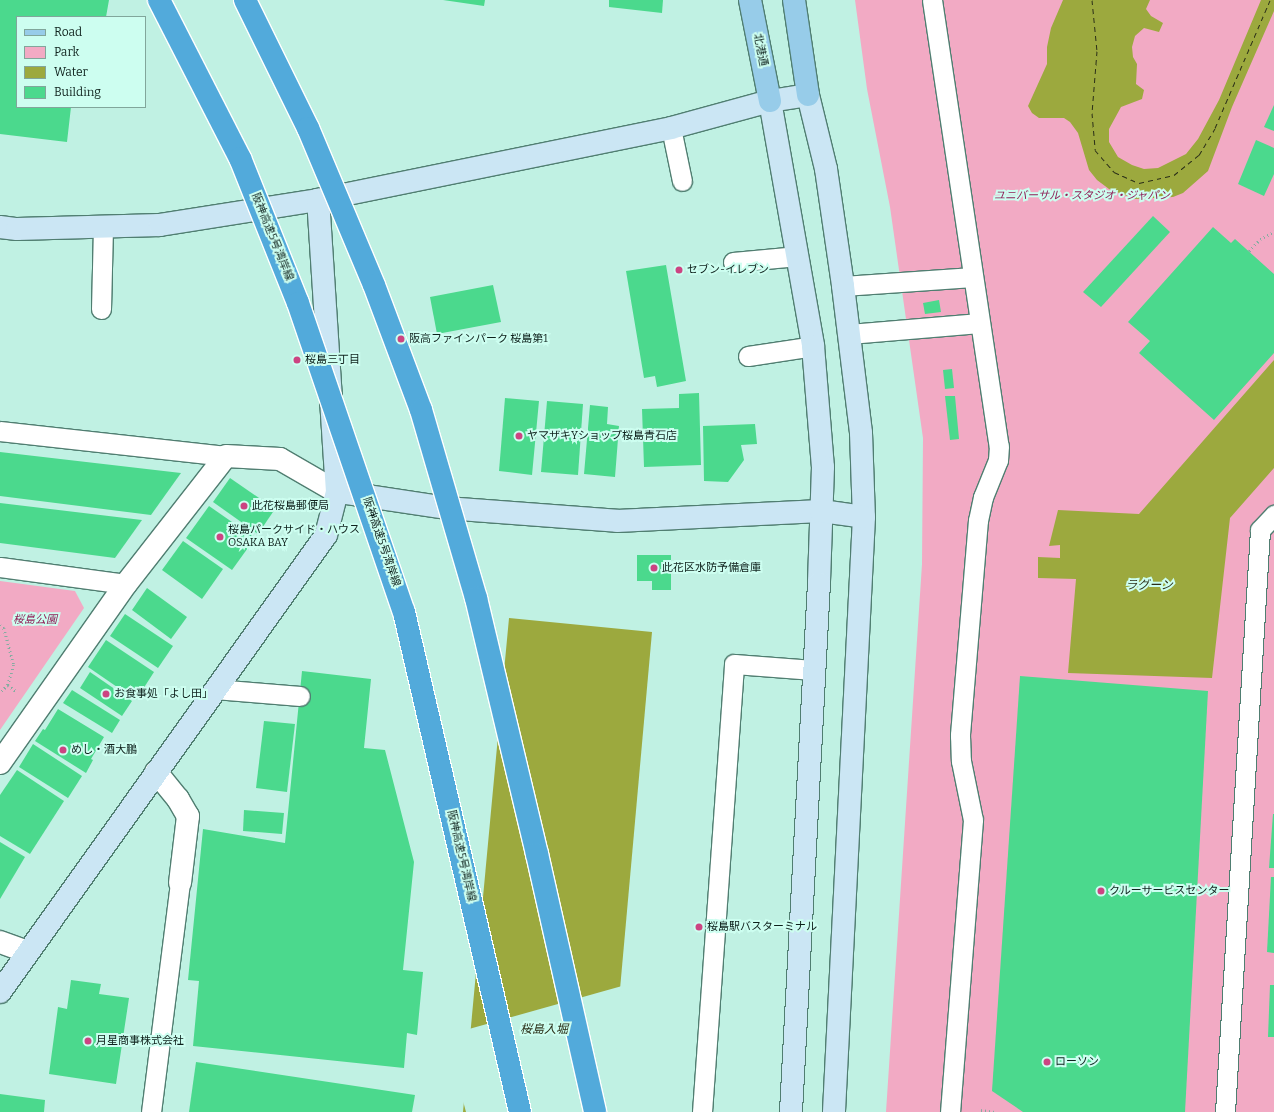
<!DOCTYPE html>
<meta charset="utf-8">
<style>
body{margin:0}
#map{position:relative;width:1274px;height:1112px;overflow:hidden;background:#c0f1e3;font-family:Bitter,"Noto Sans JP",serif}
div>[style]{position:absolute}
.green>*{inset:0;background:#f2aac4}
.water>*{inset:0;background:#9ca93e}
.pier>*{inset:0;background:#c0f1e3}
.ferry>*{height:1px;margin-top:-0.5px;transform-origin:0;background:repeating-linear-gradient(90deg,#2a2e17 0 5px,transparent 0 9px)}
.building>*{inset:0;background:#4bd98d}
.path>*{height:2.5px;margin-top:-1.25px;transform-origin:0;background:repeating-linear-gradient(90deg,#85aca1 0 1px,transparent 0 4px)}
.roads{filter:drop-shadow(1px 0 #507e71) drop-shadow(-1px 0 #507e71) drop-shadow(0 1px #507e71) drop-shadow(0 -1px #507e71)}
.lane>*{height:19px;margin:-9.5px;padding:0 9.5px;transform-origin:9.5px;border-radius:9.5px;background:#fff}
.street>*{height:22px;margin:-11px;padding:0 11px;transform-origin:11px;border-radius:11px;background:#fff}
.secondary>*{height:22px;margin:-11px;padding:0 11px;transform-origin:11px;border-radius:11px;background:#cbe6f4}
.primary>*{height:22px;margin:-11px;padding:0 11px;transform-origin:11px;border-radius:11px;background:#97cce9}
.bridges{filter:drop-shadow(1px 0 #fff) drop-shadow(-1px 0 #fff) drop-shadow(0 1px #fff) drop-shadow(0 -1px #fff)}
.highway-bridge>*{height:22px;margin:-11px;padding:0 11px;transform-origin:11px;border-radius:11px;background:#52aadb}
.dots>*{width:11px;height:11px;translate:-50% -50%;box-sizing:border-box;border:2px solid #cdfef0;border-radius:50%}
span{translate:-50% -50%;white-space:nowrap;text-align:center;line-height:1.15;-webkit-text-stroke:4px #cdfef0;paint-order:stroke}
.street-label{font-size:11px;color:#0e211c}
.park-label{font-size:11px;color:#8f1e56;font-style:italic}
.poi-label{font-size:11px;color:#0e211c}
.left{translate:0 -50%;text-align:left}
.water-label{font-size:12px;color:#2a2e17;font-style:italic}
.legend{position:absolute;left:16px;top:16px;width:130px;height:92px;box-sizing:border-box;background:#cdfef0;border:1px solid #81a69b;margin:0;padding:5px 7px;list-style:none;font-size:12px;color:#0e211c}
.legend li{display:flex;align-items:center;gap:8px;height:20px}
.legend b{width:20px;border:1px solid #81a69b}
</style>
<div id="map">
<div class="green">
<div style="clip-path:polygon(855px 0,1274px 0,1274px 1112px,886px 1112px,922px 564px,923px 438px,890px 207px,867px 89px)"></div>
<div style="clip-path:polygon(0 581px,75px 591px,84px 608px,0 730px)"></div>
</div>
<div class="water">
<div style="clip-path:polygon(1063px 0,1150px 0,1146px 9px,1151px 16px,1163px 23px,1159px 32px,1144px 28px,1135px 36px,1132px 47px,1133px 57px,1137px 64px,1136px 84px,1144px 90px,1142px 99px,1121px 107px,1109px 129px,1109px 142px,1118px 157px,1132px 165px,1144px 169px,1158px 168px,1186px 154px,1198px 139px,1219px 100px,1261px 0,1274px 0,1274px 11px,1232px 107px,1208px 171px,1183px 193px,1173px 197px,1135px 199px,1109px 189px,1097px 180px,1089px 170px,1078px 133px,1070px 122px,1064px 118px,1039px 118px,1032px 113px,1028px 106px,1047px 64px,1047px 47px,1051px 28px)"></div>
<div style="clip-path:polygon(1274px 360px,1274px 468px,1230px 518px,1212px 678px,1068px 673px,1076px 579px,1038px 578px,1038px 557px,1060px 558px,1060px 545px,1049px 546px,1058px 510px,1139px 514px)"></div>
<div style="clip-path:polygon(509px 618px,652px 632px,609px 1112px,463px 1112px)"></div>
</div>
<div class="pier">
<div style="clip-path:polygon(622px 986px,611px 1112px,466px 1112px,462px 1097px,469px 1029px)"></div>
</div>
<div class="ferry">
<div style="left:1092px;top:0;width:51px;rotate:84.4deg"></div>
<div style="left:1097px;top:51px;width:62px;rotate:94.6deg"></div>
<div style="left:1092px;top:113px;width:37px;rotate:85deg"></div>
<div style="left:1095px;top:150px;width:29px;rotate:49deg"></div>
<div style="left:1114px;top:172px;width:27px;rotate:24deg"></div>
<div style="left:1139px;top:183px;width:36px;rotate:-13deg"></div>
<div style="left:1174px;top:175px;width:32px;rotate:-39deg"></div>
<div style="left:1199px;top:155px;width:31px;rotate:-59deg"></div>
<div style="left:1215px;top:128px;width:139px;rotate:-66.7deg"></div>
</div>
<div class="building">
<div style="clip-path:polygon(0 0,109px 0,106px 17px,17px 17px,17px 107px,71px 107px,67px 142px,0 134px)"></div>
<div style="clip-path:polygon(443px 0,485px 0,484px 6px)"></div>
<div style="clip-path:polygon(609px 0,663px 0,662px 13px,609px 7px)"></div>
<div style="clip-path:polygon(1274px 105px,1274px 131px,1264px 127px)"></div>
<div style="clip-path:polygon(1256px 140px,1274px 148px,1274px 174px,1264px 196px,1238px 184px)"></div>
<div style="clip-path:polygon(1153px 216px,1170px 232px,1101px 307px,1083px 292px)"></div>
<div style="clip-path:polygon(1213px 227px,1231px 243px,1235px 239px,1274px 274px,1274px 353px,1214px 420px,1139px 353px,1150px 341px,1128px 322px)"></div>
<div style="clip-path:polygon(666px 265px,686px 381px,657px 387px,655px 376px,644px 378px,626px 271px)"></div>
<div style="clip-path:polygon(493px 285px,501px 322px,437px 334px,430px 297px)"></div>
<div style="clip-path:polygon(939px 300px,941px 312px,925px 314px,923px 303px)"></div>
<div style="clip-path:polygon(952px 369px,954px 388px,945px 389px,943px 370px)"></div>
<div style="clip-path:polygon(699px 393px,701px 465px,644px 467px,642px 409px,679px 408px,679px 394px)"></div>
<div style="clip-path:polygon(945px 396px,955px 396px,959px 439px,950px 440px)"></div>
<div style="clip-path:polygon(505px 398px,539px 401px,532px 475px,499px 471px)"></div>
<div style="clip-path:polygon(547px 401px,583px 404px,578px 475px,541px 472px)"></div>
<div style="clip-path:polygon(590px 405px,608px 407px,607px 424px,619px 426px,615px 477px,584px 474px)"></div>
<div style="clip-path:polygon(755px 424px,757px 444px,741px 445px,744px 460px,728px 482px,704px 481px,703px 426px)"></div>
<div style="clip-path:polygon(0 452px,181px 473px,151px 515px,0 496px)"></div>
<div style="clip-path:polygon(230px 478px,275px 509px,258px 534px,213px 502px)"></div>
<div style="clip-path:polygon(0 503px,142px 520px,115px 558px,0 543px)"></div>
<div style="clip-path:polygon(209px 506px,255px 538px,232px 570px,186px 538px)"></div>
<div style="clip-path:polygon(183px 541px,223px 569px,202px 599px,162px 570px)"></div>
<div style="clip-path:polygon(637px 555px,671px 555px,671px 590px,652px 590px,652px 581px,637px 581px)"></div>
<div style="clip-path:polygon(147px 588px,187px 617px,171px 639px,132px 610px)"></div>
<div style="clip-path:polygon(125px 614px,173px 646px,158px 668px,110px 636px)"></div>
<div style="clip-path:polygon(106px 640px,154px 672px,136px 700px,88px 667px)"></div>
<div style="clip-path:polygon(302px 671px,371px 679px,364px 748px,385px 750px,414px 862px,403px 970px,423px 972px,417px 1035px,407px 1033px,404px 1068px,193px 1046px,199px 981px,188px 980px,203px 829px,285px 843px)"></div>
<div style="clip-path:polygon(90px 672px,132px 701px,122px 716px,80px 688px)"></div>
<div style="clip-path:polygon(1020px 676px,1208px 691px,1185px 1112px,1023px 1112px,992px 1091px)"></div>
<div style="clip-path:polygon(72px 690px,120px 720px,112px 733px,63px 703px)"></div>
<div style="clip-path:polygon(58px 709px,104px 737px,91px 759px,93px 760px,86px 773px,35px 741px,43px 729px,45px 730px)"></div>
<div style="clip-path:polygon(264px 721px,295px 724px,287px 792px,256px 788px)"></div>
<div style="clip-path:polygon(33px 744px,82px 776px,68px 798px,19px 767px)"></div>
<div style="clip-path:polygon(17px 770px,64px 801px,30px 854px,0 836px,0 795px)"></div>
<div style="clip-path:polygon(244px 810px,284px 813px,282px 834px,243px 831px)"></div>
<div style="clip-path:polygon(1273px 814px,1274px 814px,1274px 868px,1269px 868px)"></div>
<div style="clip-path:polygon(0 842px,25px 857px,0 899px)"></div>
<div style="clip-path:polygon(1271px 877px,1274px 877px,1274px 953px,1267px 952px)"></div>
<div style="clip-path:polygon(71px 980px,101px 984px,99px 994px,129px 998px,116px 1084px,49px 1074px,58px 1007px,67px 1009px)"></div>
<div style="clip-path:polygon(1270px 985px,1274px 985px,1274px 1037px,1268px 1037px)"></div>
<div style="clip-path:polygon(196px 1062px,415px 1095px,412px 1112px,189px 1112px)"></div>
<div style="clip-path:polygon(0 1094px,45px 1100px,44px 1112px,0 1112px)"></div>
</div>
<div class="path">
<div style="left:1249px;top:251px;width:16px;rotate:-47deg"></div>
<div style="left:1260px;top:239px;width:16px;rotate:-27deg"></div>
<div style="left:0;top:625px;width:5px;rotate:37deg"></div>
<div style="left:4px;top:628px;width:38px;rotate:75deg"></div>
<div style="left:14px;top:665px;width:21px;rotate:107deg"></div>
<div style="left:8px;top:685px;width:11px;rotate:135deg"></div>
<div style="left:8px;top:685px;width:10px;rotate:37deg"></div>
<div style="left:981px;top:1110px;width:14px;rotate:8deg"></div>
</div>
<div class="roads">
<div class="lane">
<div style="left:932px;top:0;width:451px;rotate:81.5deg"></div>
<div style="left:999px;top:446px;width:14px;rotate:94deg"></div>
<div style="left:998px;top:460px;width:40px;rotate:112deg"></div>
<div style="left:983px;top:497px;width:24px;rotate:102deg"></div>
<div style="left:978px;top:520px;width:216px;rotate:94.8deg"></div>
<div style="left:960px;top:735px;width:26px;rotate:88deg"></div>
<div style="left:961px;top:761px;width:60px;rotate:78.5deg"></div>
<div style="left:973px;top:820px;width:293px;rotate:94.5deg"></div>
<div style="left:671px;top:128px;width:54px;rotate:78.3deg"></div>
<div style="left:733px;top:262px;width:65px;rotate:-5.3deg"></div>
<div style="left:843px;top:286px;width:130px;rotate:-4deg"></div>
<div style="left:101px;top:309px;width:83px;rotate:-88.6deg"></div>
<div style="left:849px;top:334px;width:131px;rotate:-4.8deg"></div>
<div style="left:748px;top:356px;width:66px;rotate:-8.7deg"></div>
<div style="left:0;top:431px;width:227px;rotate:6.3deg"></div>
<div style="left:0;top:567px;width:127px;rotate:7.7deg"></div>
<div style="left:215px;top:689px;width:85px;rotate:4.7deg"></div>
<div style="left:151px;top:1112px;width:231px;rotate:-82.8deg"></div>
<div style="left:702px;top:1112px;width:449px;rotate:-85.9deg"></div>
<div style="left:734px;top:664px;width:80px;rotate:4.3deg"></div>
<div style="left:1225px;top:1112px;width:583px;rotate:-86.56deg"></div>
<div style="left:1260px;top:530px;width:21px;rotate:-47deg"></div>
</div>
<div class="street">
<div style="left:0;top:763px;width:219px;rotate:-54.9deg"></div>
<div style="left:126px;top:584px;width:162px;rotate:-52deg"></div>
<div style="left:226px;top:456px;width:54px;rotate:3.2deg"></div>
<div style="left:280px;top:459px;width:66px;rotate:30.1deg"></div>
<div style="left:156px;top:772px;width:35px;rotate:51deg"></div>
<div style="left:178px;top:799px;width:20px;rotate:60deg"></div>
<div style="left:188px;top:816px;width:67px;rotate:96.8deg"></div>
<div style="left:0;top:942px;width:29px;rotate:20deg"></div>
</div>
<div class="secondary">
<div style="left:770px;top:101px;width:249px;rotate:80deg"></div>
<div style="left:813px;top:346px;width:121px;rotate:85.3deg"></div>
<div style="left:823px;top:467px;width:116px;rotate:92deg"></div>
<div style="left:819px;top:583px;width:530px;rotate:93.03deg"></div>
<div style="left:0;top:227px;width:17px;rotate:7deg"></div>
<div style="left:17px;top:229px;width:143px;rotate:-1.6deg"></div>
<div style="left:160px;top:225px;width:160px;rotate:-9deg"></div>
<div style="left:318px;top:200px;width:360px;rotate:-11.5deg"></div>
<div style="left:671px;top:128px;width:103px;rotate:-15.3deg"></div>
<div style="left:770px;top:101px;width:38px;rotate:-9deg"></div>
<div style="left:808px;top:95px;width:76px;rotate:76.3deg"></div>
<div style="left:826px;top:169px;width:118px;rotate:81.7deg"></div>
<div style="left:843px;top:286px;width:148px;rotate:83deg"></div>
<div style="left:861px;top:433px;width:84px;rotate:88deg"></div>
<div style="left:864px;top:517px;width:596px;rotate:92.89deg"></div>
<div style="left:347px;top:493px;width:100px;rotate:8.6deg"></div>
<div style="left:446px;top:508px;width:171px;rotate:4.3deg"></div>
<div style="left:617px;top:521px;width:204px;rotate:-2.8deg"></div>
<div style="left:821px;top:511px;width:43px;rotate:7.9deg"></div>
<div style="left:0;top:992px;width:561px;rotate:-54.5deg"></div>
<div style="left:326px;top:535px;width:44px;rotate:-75.7deg"></div>
<div style="left:337px;top:492px;width:293px;rotate:-93.7deg"></div>
</div>
<div class="primary">
<div style="left:750px;top:0;width:103px;rotate:78.8deg"></div>
<div style="left:794px;top:0;width:96px;rotate:81.6deg"></div>
</div>
</div>
<div class="bridges">
<div class="highway-bridge">
<div style="left:159px;top:0;width:178px;rotate:62.9deg"></div>
<div style="left:240px;top:158px;width:156px;rotate:68.2deg"></div>
<div style="left:298px;top:303px;width:327px;rotate:71.1deg"></div>
<div style="left:404px;top:612px;width:513px;rotate:76.94deg"></div>
<div style="left:245px;top:0;width:143px;rotate:63.8deg"></div>
<div style="left:308px;top:128px;width:170px;rotate:67.2deg"></div>
<div style="left:374px;top:285px;width:134px;rotate:69.4deg"></div>
<div style="left:421px;top:410px;width:196px;rotate:73.7deg"></div>
<div style="left:476px;top:598px;width:263px;rotate:76.6deg"></div>
<div style="left:537px;top:854px;width:264px;rotate:77.3deg"></div>
</div>
</div>
<div class="dots">
<div style="left:679px;top:270px;background:#cc4482"></div>
<div style="left:401px;top:339px;background:#cc4482"></div>
<div style="left:297px;top:360px;background:#cc4482"></div>
<div style="left:519px;top:436px;background:#cc4482"></div>
<div style="left:244px;top:506px;background:#cc4482"></div>
<div style="left:220px;top:537px;background:#cc4482"></div>
<div style="left:654px;top:568px;background:#cc4482"></div>
<div style="left:106px;top:694px;background:#cc4482"></div>
<div style="left:63px;top:750px;background:#cc4482"></div>
<div style="left:1101px;top:891px;background:#cc4482"></div>
<div style="left:699px;top:927px;background:#cc4482"></div>
<div style="left:88px;top:1041px;background:#cc4482"></div>
<div style="left:1047px;top:1062px;background:#cc4482"></div>
</div>
<div class="street-label">
<span style="left:760px;top:50px;rotate:79deg">北港通</span>
<span style="left:272px;top:237px;rotate:68deg">阪神高速5号湾岸線</span>
<span style="left:381px;top:542px;rotate:71deg">阪神高速5号湾岸線</span>
<span style="left:461px;top:856px;rotate:77deg">阪神高速5号湾岸線</span>
</div>
<div class="park-label">
<span style="left:1082px;top:196px">ユニバーサル・スタジオ・ジャパン</span>
<span style="left:35px;top:620px">桜島公園</span>
</div>
<div class="poi-label">
<span class="left" style="left:687px;top:270px">セブン-イレブン</span>
<span class="left" style="left:409px;top:339px">阪高ファインパーク 桜島第1</span>
<span class="left" style="left:305px;top:360px">桜島三丁目</span>
<span class="left" style="left:527px;top:436px">ヤマザキYショップ桜島青石店</span>
<span class="left" style="left:252px;top:506px">此花桜島郵便局</span>
<span class="left" style="left:228px;top:537px">桜島パークサイド・ハウス<br>OSAKA BAY</span>
<span class="left" style="left:662px;top:568px">此花区水防予備倉庫</span>
<span class="left" style="left:114px;top:694px">お食事処「よし田」</span>
<span class="left" style="left:71px;top:750px">めし・酒大鵬</span>
<span class="left" style="left:1109px;top:891px">クルーサービスセンター</span>
<span class="left" style="left:707px;top:927px">桜島駅バスターミナル</span>
<span class="left" style="left:96px;top:1041px">月星商事株式会社</span>
<span class="left" style="left:1055px;top:1062px">ローソン</span>
</div>
<div class="water-label">
<span style="left:1149px;top:586px">ラグーン</span>
<span style="left:544px;top:1030px">桜島入堀</span>
</div>
<ul class="legend">
<li><b style="height:5px;background:#97cce9"></b>Road</li>
<li><b style="height:11px;background:#f2aac4"></b>Park</li>
<li><b style="height:11px;background:#9ca93e"></b>Water</li>
<li><b style="height:11px;background:#4bd98d"></b>Building</li>
</ul>
</div>
